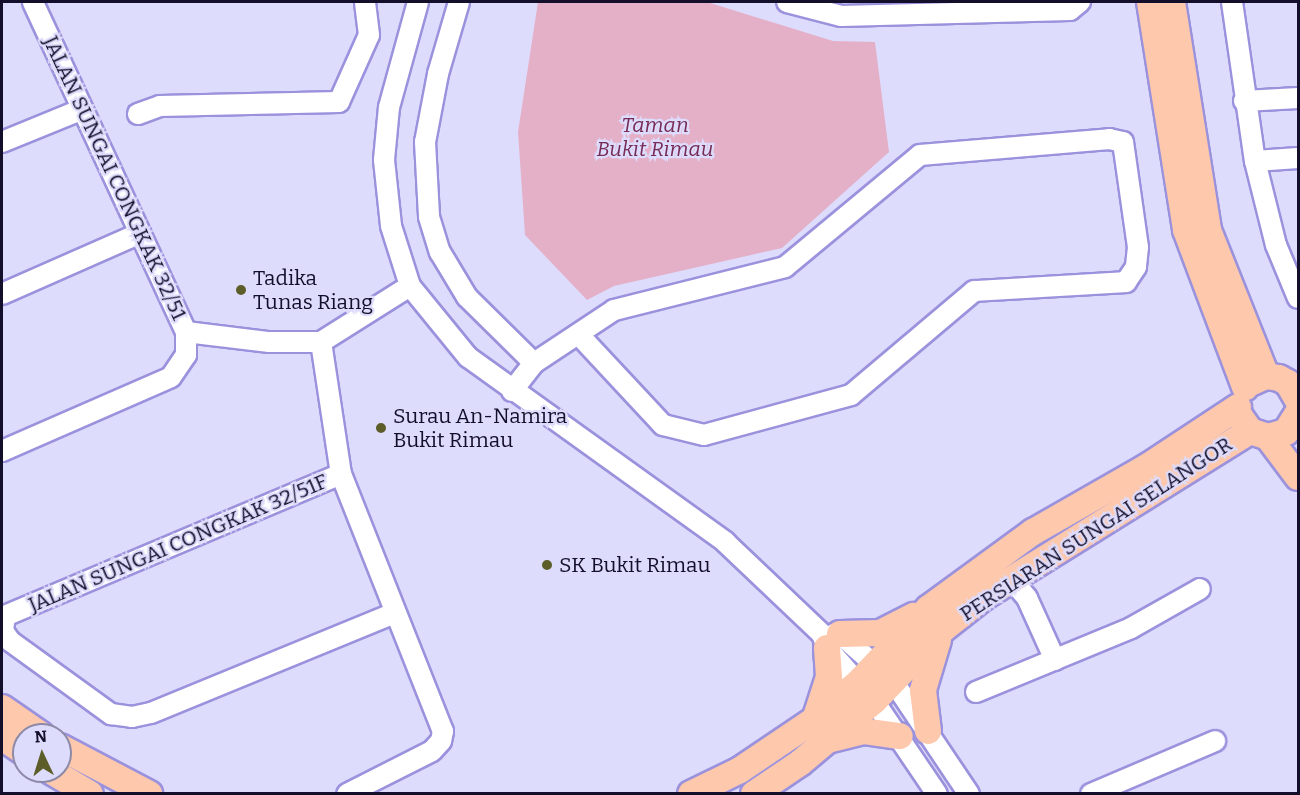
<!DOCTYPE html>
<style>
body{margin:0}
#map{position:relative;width:1300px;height:795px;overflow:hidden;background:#dedcfc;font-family:Bitter,serif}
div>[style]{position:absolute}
.green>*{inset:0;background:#e4b0c8}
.roads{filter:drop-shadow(2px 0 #9b92dd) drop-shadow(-2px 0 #9b92dd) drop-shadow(0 2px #9b92dd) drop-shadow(0 -2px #9b92dd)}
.minor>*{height:20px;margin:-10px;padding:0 10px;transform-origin:10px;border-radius:10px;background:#fff}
.major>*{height:26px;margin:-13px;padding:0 13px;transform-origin:13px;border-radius:13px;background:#fdc8ac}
.dots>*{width:16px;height:16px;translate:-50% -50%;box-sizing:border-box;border:3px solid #dedcfc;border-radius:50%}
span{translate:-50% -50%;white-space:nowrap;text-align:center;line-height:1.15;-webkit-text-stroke:4.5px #dedcfc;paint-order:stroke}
.park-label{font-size:21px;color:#772c56;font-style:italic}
.street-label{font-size:21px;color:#130e2a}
.poi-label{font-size:21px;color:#130e2a}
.left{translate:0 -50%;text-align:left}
.frame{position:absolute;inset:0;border:3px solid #130e2a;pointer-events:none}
.north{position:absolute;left:12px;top:723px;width:60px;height:60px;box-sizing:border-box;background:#dedcfc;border:2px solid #8d8aa8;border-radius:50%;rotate:356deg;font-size:16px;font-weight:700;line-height:24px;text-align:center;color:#130e2a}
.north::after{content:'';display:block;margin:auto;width:21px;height:27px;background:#5d5d2a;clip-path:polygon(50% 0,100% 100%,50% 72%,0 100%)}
</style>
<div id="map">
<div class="green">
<div style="clip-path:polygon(538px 2px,707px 2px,833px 41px,875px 42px,889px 152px,782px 248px,614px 286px,587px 300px,525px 235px,518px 132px)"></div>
</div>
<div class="roads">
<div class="minor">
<div style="left:418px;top:2px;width:109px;rotate:105.4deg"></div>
<div style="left:389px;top:107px;width:53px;rotate:95.4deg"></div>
<div style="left:384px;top:160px;width:66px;rotate:83.9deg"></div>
<div style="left:391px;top:226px;width:63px;rotate:72.4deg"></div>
<div style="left:410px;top:286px;width:92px;rotate:50.8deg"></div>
<div style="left:468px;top:357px;width:317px;rotate:35.7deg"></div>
<div style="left:725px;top:542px;width:134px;rotate:43.5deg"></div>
<div style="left:822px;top:634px;width:15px;rotate:70deg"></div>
<div style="left:827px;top:648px;width:71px;rotate:48.4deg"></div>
<div style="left:874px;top:701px;width:112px;rotate:55.9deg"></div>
<div style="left:459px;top:2px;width:75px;rotate:106.3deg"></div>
<div style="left:438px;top:74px;width:69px;rotate:100.8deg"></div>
<div style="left:425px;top:142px;width:75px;rotate:86.9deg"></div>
<div style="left:429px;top:217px;width:37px;rotate:73deg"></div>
<div style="left:440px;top:252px;width:52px;rotate:59deg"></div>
<div style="left:467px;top:297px;width:94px;rotate:44.6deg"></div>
<div style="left:787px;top:2px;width:56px;rotate:14.5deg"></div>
<div style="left:841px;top:16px;width:229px;rotate:-1.5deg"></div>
<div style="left:1070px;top:10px;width:13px;rotate:-39deg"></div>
<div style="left:1232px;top:2px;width:161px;rotate:81.8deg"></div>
<div style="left:1255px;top:161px;width:87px;rotate:76deg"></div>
<div style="left:1276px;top:245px;width:57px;rotate:67.5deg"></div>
<div style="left:1244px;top:101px;width:54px;rotate:-3.2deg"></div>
<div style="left:138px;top:114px;width:23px;rotate:-20deg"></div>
<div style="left:160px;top:106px;width:179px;rotate:-1.3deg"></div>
<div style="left:339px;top:102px;width:73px;rotate:-65.9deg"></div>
<div style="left:369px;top:35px;width:33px;rotate:-97deg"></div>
<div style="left:2px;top:142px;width:87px;rotate:-22.2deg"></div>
<div style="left:1255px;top:161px;width:43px;rotate:-4deg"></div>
<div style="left:2px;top:294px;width:151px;rotate:-23.8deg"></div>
<div style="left:186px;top:332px;width:84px;rotate:6.9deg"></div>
<div style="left:269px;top:342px;width:52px"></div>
<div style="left:321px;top:342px;width:105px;rotate:-32.2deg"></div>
<div style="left:321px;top:342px;width:134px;rotate:81.4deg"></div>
<div style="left:341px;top:474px;width:277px;rotate:68.4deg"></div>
<div style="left:443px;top:731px;width:10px;rotate:101deg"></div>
<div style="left:441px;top:741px;width:13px;rotate:132deg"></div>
<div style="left:432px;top:751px;width:95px;rotate:153.2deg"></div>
<div style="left:512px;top:391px;width:36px;rotate:-52deg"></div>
<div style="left:534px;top:363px;width:96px;rotate:-33.5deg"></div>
<div style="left:614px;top:310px;width:176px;rotate:-14.1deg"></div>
<div style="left:785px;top:267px;width:175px;rotate:-39.7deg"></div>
<div style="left:920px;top:155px;width:190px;rotate:-4.8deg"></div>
<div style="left:1109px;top:139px;width:14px;rotate:12deg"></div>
<div style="left:1123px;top:142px;width:106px;rotate:81.9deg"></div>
<div style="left:1138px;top:247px;width:20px;rotate:96deg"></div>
<div style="left:1136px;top:267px;width:18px;rotate:124deg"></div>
<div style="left:1126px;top:282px;width:152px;rotate:176.6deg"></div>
<div style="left:974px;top:291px;width:161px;rotate:139.8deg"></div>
<div style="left:851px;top:395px;width:152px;rotate:164.8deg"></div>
<div style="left:704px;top:435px;width:42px;rotate:-166.3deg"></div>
<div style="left:663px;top:425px;width:123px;rotate:-133deg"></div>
<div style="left:2px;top:451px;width:184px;rotate:-23.6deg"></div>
<div style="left:171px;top:377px;width:27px;rotate:-56deg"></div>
<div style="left:186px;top:355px;width:23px;rotate:-90deg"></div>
<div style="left:186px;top:332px;width:364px;rotate:-114.9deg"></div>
<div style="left:341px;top:474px;width:365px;rotate:157.1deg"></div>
<div style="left:5px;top:616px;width:15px;rotate:98deg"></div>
<div style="left:3px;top:631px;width:12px;rotate:55deg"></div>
<div style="left:10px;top:641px;width:125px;rotate:35.9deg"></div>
<div style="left:111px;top:714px;width:21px;rotate:8deg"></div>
<div style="left:132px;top:717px;width:19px;rotate:-12deg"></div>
<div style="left:151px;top:713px;width:264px;rotate:-22.3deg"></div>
<div style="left:1012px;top:580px;width:23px;rotate:50deg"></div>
<div style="left:1027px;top:598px;width:68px;rotate:65.7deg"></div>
<div style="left:834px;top:634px;width:6px"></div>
<div style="left:840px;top:634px;width:71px;rotate:41.6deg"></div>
<div style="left:893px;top:681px;width:136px;rotate:56.1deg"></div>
<div style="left:976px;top:692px;width:168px;rotate:-22.4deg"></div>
<div style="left:1131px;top:628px;width:79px;rotate:-29.5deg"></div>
<div style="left:1091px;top:794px;width:135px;rotate:-23.1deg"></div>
</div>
<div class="major">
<div style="left:1150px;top:2px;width:231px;rotate:81deg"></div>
<div style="left:1186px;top:230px;width:168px;rotate:69.4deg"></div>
<div style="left:1172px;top:2px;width:231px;rotate:81deg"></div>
<div style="left:1208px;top:230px;width:157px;rotate:68.3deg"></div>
<div style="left:1250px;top:383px;width:17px;rotate:-24deg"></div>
<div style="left:1266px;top:376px;width:13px;rotate:9deg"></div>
<div style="left:1279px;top:378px;width:10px;rotate:29deg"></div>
<div style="left:1288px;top:383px;width:20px;rotate:60deg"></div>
<div style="left:1241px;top:418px;width:16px;rotate:55deg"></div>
<div style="left:1250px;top:431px;width:19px;rotate:18deg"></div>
<div style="left:1268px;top:437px;width:19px;rotate:-16deg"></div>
<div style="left:1286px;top:432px;width:22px;rotate:-58deg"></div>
<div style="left:1268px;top:437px;width:50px;rotate:53.1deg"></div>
<div style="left:840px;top:634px;width:40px;rotate:-1.4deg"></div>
<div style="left:880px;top:633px;width:38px;rotate:-27deg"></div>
<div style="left:2px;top:708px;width:47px;rotate:34.7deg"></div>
<div style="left:816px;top:717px;width:42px;rotate:-72deg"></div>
<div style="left:829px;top:677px;width:29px;rotate:-94deg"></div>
<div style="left:928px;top:731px;width:41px;rotate:-97deg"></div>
<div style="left:923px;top:690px;width:52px;rotate:-73.3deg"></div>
<div style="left:2px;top:737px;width:27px;rotate:34deg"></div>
<div style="left:832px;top:739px;width:32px;rotate:-14deg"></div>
<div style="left:863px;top:731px;width:37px;rotate:8deg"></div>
<div style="left:60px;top:747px;width:101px;rotate:27.8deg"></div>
<div style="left:51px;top:771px;width:45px;rotate:30.5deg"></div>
<div style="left:691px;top:794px;width:55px;rotate:-26.1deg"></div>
<div style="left:740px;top:770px;width:89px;rotate:-34deg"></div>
<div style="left:814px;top:720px;width:57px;rotate:-40.1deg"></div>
<div style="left:858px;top:683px;width:103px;rotate:-46.6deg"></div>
<div style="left:929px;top:608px;width:129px;rotate:-36.2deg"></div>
<div style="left:1033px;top:532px;width:131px;rotate:-29.7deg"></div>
<div style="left:1147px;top:467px;width:109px;rotate:-33.4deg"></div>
<div style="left:754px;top:794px;width:55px;rotate:-34deg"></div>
<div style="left:800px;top:763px;width:97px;rotate:-40deg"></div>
<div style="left:874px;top:701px;width:100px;rotate:-46.2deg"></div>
<div style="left:943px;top:629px;width:53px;rotate:-38.2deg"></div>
<div style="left:985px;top:596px;width:312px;rotate:-31.9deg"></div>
</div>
</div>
<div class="dots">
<div style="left:241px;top:290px;background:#5d5d2a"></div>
<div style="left:381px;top:428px;background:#5d5d2a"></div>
<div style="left:547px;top:565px;background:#5d5d2a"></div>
</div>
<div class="park-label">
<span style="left:655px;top:137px">Taman<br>Bukit Rimau</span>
</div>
<div class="street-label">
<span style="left:115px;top:178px;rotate:65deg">JALAN SUNGAI CONGKAK 32/51</span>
<span style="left:1096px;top:529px;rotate:-33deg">PERSIARAN SUNGAI SELANGOR</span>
<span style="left:178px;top:543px;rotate:-23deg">JALAN SUNGAI CONGKAK 32/51F</span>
</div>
<div class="poi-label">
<span class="left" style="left:253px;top:290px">Tadika<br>Tunas Riang</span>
<span class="left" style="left:393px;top:428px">Surau An-Namira<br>Bukit Rimau</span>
<span class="left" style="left:559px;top:565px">SK Bukit Rimau</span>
</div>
<div class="frame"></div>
<div class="north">N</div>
</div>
